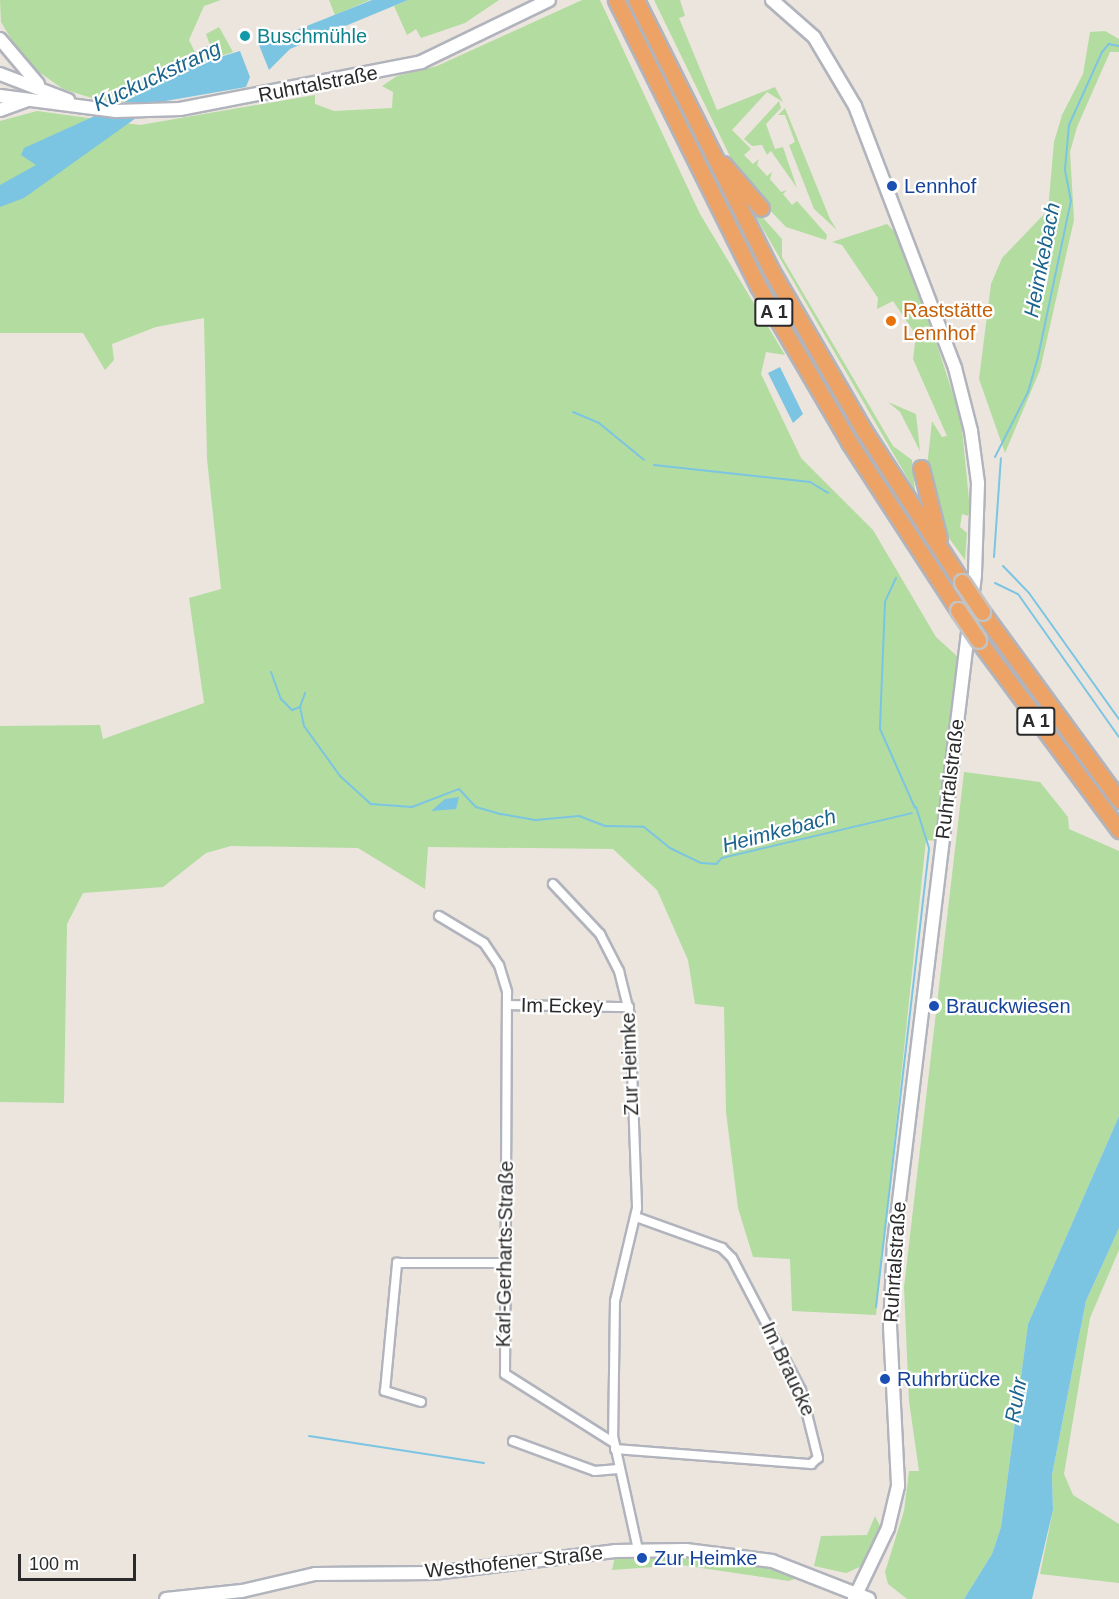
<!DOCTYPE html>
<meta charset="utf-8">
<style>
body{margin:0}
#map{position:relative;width:1119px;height:1599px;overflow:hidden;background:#ebe5de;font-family:Arial,sans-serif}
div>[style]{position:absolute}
.green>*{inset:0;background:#b3dca0}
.water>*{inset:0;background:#7bc5e2}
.stream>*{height:2px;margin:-1px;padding:0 1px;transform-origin:1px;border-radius:1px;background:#7bc5e2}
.roads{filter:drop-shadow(2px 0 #b1b4bc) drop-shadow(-2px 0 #b1b4bc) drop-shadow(0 2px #b1b4bc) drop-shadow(0 -2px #b1b4bc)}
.street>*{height:8px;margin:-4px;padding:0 4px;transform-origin:4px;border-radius:4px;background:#fff}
.secondary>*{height:12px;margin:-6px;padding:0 6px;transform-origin:6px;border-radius:6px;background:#fff}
.highway>*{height:15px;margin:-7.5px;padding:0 7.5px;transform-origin:7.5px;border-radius:7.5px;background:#eea366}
.bridges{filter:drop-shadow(2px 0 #c3c3c3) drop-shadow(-2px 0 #c3c3c3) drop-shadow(0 2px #c3c3c3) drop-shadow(0 -2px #c3c3c3)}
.highway-bridge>*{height:15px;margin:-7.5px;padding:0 7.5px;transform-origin:7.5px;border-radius:7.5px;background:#eea366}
.dots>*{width:16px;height:16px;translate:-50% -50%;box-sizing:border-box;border:3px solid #fff;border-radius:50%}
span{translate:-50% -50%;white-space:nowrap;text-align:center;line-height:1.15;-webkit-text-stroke:4.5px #fff;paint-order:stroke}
.shield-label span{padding:2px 4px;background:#fff;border:2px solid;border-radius:4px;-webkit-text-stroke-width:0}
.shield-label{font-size:18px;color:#2a2a2a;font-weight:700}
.culture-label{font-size:20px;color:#0d838f}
.left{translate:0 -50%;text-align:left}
.street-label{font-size:20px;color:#2a2a2a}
.transit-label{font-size:20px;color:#164399}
.food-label{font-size:20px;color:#c56008}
.water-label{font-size:21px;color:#1b648e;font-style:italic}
.scale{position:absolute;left:18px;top:1554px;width:118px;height:27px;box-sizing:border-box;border:3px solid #2a2a2a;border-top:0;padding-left:8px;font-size:18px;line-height:21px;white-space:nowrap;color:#2a2a2a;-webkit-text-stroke:4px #fff;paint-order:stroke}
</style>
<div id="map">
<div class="green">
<div style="clip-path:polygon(0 0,221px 0,204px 6px,189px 40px,195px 52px,210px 45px,206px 34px,219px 27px,233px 52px,187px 67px,124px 102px,95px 99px,63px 89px,25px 62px,1px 22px)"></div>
<div style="clip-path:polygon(329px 0,370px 0,335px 15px)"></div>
<div style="clip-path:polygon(408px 0,499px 0,465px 23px,421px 38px,416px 29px,407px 35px,394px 6px)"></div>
<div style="clip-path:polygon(582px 0,600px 0,700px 214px,785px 355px,766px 352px,761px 374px,801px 458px,873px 530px,936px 637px,958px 657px,936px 841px,926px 840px,876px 1315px,792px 1311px,790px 1259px,753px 1257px,738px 1208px,726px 1112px,724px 1007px,695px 1004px,688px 960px,657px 890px,613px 849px,428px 847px,425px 889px,358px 848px,231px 846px,206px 853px,163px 887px,83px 893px,67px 924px,64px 1103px,0 1102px,0 726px,100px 725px,103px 739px,204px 703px,189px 598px,221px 589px,207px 459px,204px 318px,156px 327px,112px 344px,114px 360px,105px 370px,83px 333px,0 333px,0 121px,37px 111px,140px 125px,315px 95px,315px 104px,334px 111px,392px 108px,393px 92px,382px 86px,397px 76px,437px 66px)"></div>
<div style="clip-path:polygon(654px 0,680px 0,685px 16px,679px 18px,717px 110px,775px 87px,783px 102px,767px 92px,732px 130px,751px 149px,744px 155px,753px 164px,759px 159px,757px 165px,767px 176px,772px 172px,770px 179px,781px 192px,787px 190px,783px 194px,792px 205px,797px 201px,827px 235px,826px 240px,786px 227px,742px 181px)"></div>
<div style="clip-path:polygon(1105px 31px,1119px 39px,1119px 52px,1110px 52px,1077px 127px,1070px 152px,1074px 220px,1040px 370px,1005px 453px,979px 379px,991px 284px,1002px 258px,1048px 210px,1054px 142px,1062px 115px,1083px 74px,1090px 32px)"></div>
<div style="clip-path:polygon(779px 101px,781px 108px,766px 124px,775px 149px,783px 147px,797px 188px,771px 151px,767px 155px,762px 145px,752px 146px,744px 139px)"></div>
<div style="clip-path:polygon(785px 108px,830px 219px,837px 230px,814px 209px,789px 145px,795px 142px,785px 115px,778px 115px)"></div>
<div style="clip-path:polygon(745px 198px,782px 239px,782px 257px,893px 446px,912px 460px,915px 491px)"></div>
<div style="clip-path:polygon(887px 224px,894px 231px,925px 308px,961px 419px,970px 510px,968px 516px,962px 514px,960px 527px,967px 533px,965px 560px,940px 526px,927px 467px,932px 421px,942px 437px,947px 436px,913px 359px,916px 335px,893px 301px,877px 309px,878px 298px,842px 245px,832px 242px)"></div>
<div style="clip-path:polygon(888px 402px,916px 414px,920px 451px,900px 412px)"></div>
<div style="clip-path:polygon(964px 772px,1040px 782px,1068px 817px,1069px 829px,1119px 851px,1119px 1116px,1028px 1324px,1001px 1527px,992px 1554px,964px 1599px,907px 1599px,888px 1584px,885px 1572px,904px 1511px,909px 1471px,919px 1471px,909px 1401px,904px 1287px)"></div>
<div style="clip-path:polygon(1119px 1228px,1119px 1250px,1090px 1318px,1064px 1474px,1073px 1495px,1119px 1524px,1119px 1583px,1040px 1574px,1053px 1510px,1052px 1475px,1086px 1301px)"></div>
<div style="clip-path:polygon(875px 1516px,880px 1526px,864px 1565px,846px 1573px,814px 1566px,821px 1536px,867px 1535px)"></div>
<div style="clip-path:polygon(669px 1555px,719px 1557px,800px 1577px,789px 1581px,681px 1565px,612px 1570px,615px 1557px)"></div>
</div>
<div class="water">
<div style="clip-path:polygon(372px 0,408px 0,290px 49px,269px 70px,259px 45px)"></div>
<div style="clip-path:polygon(240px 51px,250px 77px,246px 87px,160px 102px,124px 102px,187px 67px)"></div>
<div style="clip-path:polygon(97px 115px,136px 118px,24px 198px,0 207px,0 185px,36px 165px,21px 155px,24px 148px)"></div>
<div style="clip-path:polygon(780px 367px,803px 414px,793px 423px,768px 373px)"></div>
<div style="clip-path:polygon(459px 797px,456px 809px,431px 811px,445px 799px)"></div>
<div style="clip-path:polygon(1119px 1116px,1119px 1228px,1086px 1301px,1052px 1475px,1053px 1510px,1032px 1599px,964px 1599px,992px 1554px,1001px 1527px,1028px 1324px)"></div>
</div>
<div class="stream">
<div style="left:573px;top:412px;width:28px;rotate:23deg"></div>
<div style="left:599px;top:423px;width:58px;rotate:39.4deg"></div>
<div style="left:995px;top:457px;width:73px;rotate:-63.1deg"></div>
<div style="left:1028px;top:392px;width:36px;rotate:-74deg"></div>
<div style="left:1038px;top:357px;width:159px;rotate:-78.1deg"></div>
<div style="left:1071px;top:201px;width:33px;rotate:-101deg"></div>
<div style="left:1065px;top:169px;width:44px;rotate:-84.8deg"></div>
<div style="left:1069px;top:125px;width:80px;rotate:-65.7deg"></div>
<div style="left:1102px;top:52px;width:11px;rotate:-49deg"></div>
<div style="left:1109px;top:44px;width:10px;rotate:11deg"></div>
<div style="left:654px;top:465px;width:157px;rotate:6.2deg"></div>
<div style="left:810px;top:482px;width:21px;rotate:31deg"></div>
<div style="left:994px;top:557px;width:99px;rotate:-86deg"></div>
<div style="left:1003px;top:566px;width:37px;rotate:46deg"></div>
<div style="left:1029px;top:593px;width:155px;rotate:54.5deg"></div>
<div style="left:896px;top:578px;width:26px;rotate:115deg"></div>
<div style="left:885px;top:602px;width:127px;rotate:92.3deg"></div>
<div style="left:880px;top:729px;width:86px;rotate:66.1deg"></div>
<div style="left:995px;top:583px;width:25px;rotate:26deg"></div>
<div style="left:1018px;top:594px;width:175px;rotate:54.8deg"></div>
<div style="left:271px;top:672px;width:29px;rotate:70deg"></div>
<div style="left:281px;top:699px;width:16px;rotate:45deg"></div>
<div style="left:292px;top:710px;width:9px;rotate:-21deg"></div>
<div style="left:300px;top:707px;width:15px;rotate:-70deg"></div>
<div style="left:300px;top:707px;width:19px;rotate:78deg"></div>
<div style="left:304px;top:726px;width:62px;rotate:54.2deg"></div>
<div style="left:340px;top:776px;width:42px;rotate:42.1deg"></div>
<div style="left:371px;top:804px;width:41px;rotate:4.2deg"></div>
<div style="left:412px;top:807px;width:50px;rotate:-21deg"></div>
<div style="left:459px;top:789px;width:25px;rotate:47deg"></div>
<div style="left:476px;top:807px;width:26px;rotate:16deg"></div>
<div style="left:501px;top:814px;width:36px;rotate:10deg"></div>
<div style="left:536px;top:820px;width:43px;rotate:-5.3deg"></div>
<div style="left:579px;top:816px;width:28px;rotate:21deg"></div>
<div style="left:605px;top:826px;width:39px;rotate:1deg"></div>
<div style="left:644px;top:827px;width:33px;rotate:39deg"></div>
<div style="left:670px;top:848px;width:34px;rotate:26deg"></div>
<div style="left:701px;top:863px;width:15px;rotate:4deg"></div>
<div style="left:716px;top:864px;width:8px;rotate:-45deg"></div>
<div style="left:722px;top:858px;width:195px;rotate:-13.3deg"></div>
<div style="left:876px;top:1307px;width:462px;rotate:-83.4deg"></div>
<div style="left:929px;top:848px;width:43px;rotate:-107.6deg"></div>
<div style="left:309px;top:1436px;width:177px;rotate:8.8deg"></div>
</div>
<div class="roads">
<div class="street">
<div style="left:553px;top:884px;width:69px;rotate:46.8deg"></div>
<div style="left:600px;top:934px;width:42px;rotate:62.8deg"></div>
<div style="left:619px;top:971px;width:45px;rotate:76deg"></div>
<div style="left:630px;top:1015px;width:193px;rotate:87.9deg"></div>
<div style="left:637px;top:1208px;width:96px;rotate:103.3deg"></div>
<div style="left:615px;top:1301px;width:135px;rotate:90.8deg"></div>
<div style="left:613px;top:1436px;width:117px;rotate:77.6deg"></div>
<div style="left:439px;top:916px;width:52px;rotate:31deg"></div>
<div style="left:484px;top:943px;width:27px;rotate:56deg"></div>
<div style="left:499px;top:965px;width:28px;rotate:73deg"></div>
<div style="left:507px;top:992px;width:382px;rotate:90.3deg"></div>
<div style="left:505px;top:1374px;width:129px;rotate:32.3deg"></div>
<div style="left:509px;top:1005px;width:120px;rotate:1deg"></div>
<div style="left:421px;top:1402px;width:38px;rotate:-163deg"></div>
<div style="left:385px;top:1391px;width:129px;rotate:-84.6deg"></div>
<div style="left:397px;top:1263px;width:109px"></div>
<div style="left:513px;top:1441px;width:87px;rotate:20.1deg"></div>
<div style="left:595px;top:1471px;width:23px;rotate:-5deg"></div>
<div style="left:615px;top:1449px;width:197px;rotate:4.4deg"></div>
<div style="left:811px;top:1464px;width:9px;rotate:-41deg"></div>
<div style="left:818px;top:1458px;width:70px;rotate:-104deg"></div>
<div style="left:801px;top:1390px;width:149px;rotate:-117.6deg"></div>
<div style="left:732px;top:1258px;width:14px;rotate:-135deg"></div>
<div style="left:722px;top:1248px;width:91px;rotate:-160.2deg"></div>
</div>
<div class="secondary">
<div style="left:772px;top:0;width:56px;rotate:41.4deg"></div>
<div style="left:814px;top:37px;width:80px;rotate:59.3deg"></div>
<div style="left:855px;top:106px;width:280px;rotate:69.1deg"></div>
<div style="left:955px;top:368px;width:65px;rotate:75.7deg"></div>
<div style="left:971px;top:431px;width:52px;rotate:82.3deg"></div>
<div style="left:978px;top:483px;width:92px;rotate:91.9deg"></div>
<div style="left:975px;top:575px;width:672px;rotate:96.92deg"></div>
<div style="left:894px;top:1242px;width:84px;rotate:92.7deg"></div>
<div style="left:890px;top:1326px;width:160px;rotate:87.1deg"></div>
<div style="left:898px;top:1486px;width:43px;rotate:103.4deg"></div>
<div style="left:888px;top:1528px;width:79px;rotate:115.6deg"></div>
<div style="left:0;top:39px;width:59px;rotate:49.8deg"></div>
<div style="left:0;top:74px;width:73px;rotate:20.9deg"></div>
<div style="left:0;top:96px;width:117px;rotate:7.4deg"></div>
<div style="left:116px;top:111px;width:64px;rotate:-1.8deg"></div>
<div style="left:180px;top:109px;width:246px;rotate:-11deg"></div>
<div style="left:421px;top:62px;width:142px;rotate:-25.8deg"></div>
<div style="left:0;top:110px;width:27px;rotate:-20deg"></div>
<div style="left:166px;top:1599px;width:76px;rotate:-6deg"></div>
<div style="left:242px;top:1591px;width:75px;rotate:-13.1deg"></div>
<div style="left:315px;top:1574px;width:119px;rotate:-0.5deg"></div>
<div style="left:434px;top:1573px;width:182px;rotate:-6.9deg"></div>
<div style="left:615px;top:1551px;width:71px;rotate:-0.8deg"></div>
<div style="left:686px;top:1550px;width:87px;rotate:7.3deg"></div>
<div style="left:772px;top:1561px;width:104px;rotate:21.4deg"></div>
</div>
<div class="highway">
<div style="left:616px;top:0;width:319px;rotate:63.6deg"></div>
<div style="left:758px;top:286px;width:181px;rotate:59.7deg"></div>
<div style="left:849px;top:442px;width:200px;rotate:57deg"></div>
<div style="left:636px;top:0;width:302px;rotate:63.4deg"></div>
<div style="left:771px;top:270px;width:184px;rotate:59.9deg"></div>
<div style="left:863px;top:429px;width:182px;rotate:57.1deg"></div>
<div style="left:723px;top:164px;width:58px;rotate:49.2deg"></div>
<div style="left:921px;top:468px;width:73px;rotate:75.8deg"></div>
<div style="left:982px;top:612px;width:233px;rotate:53.9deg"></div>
<div style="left:978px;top:640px;width:237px;rotate:53.4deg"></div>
</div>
</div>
<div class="bridges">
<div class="highway-bridge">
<div style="left:962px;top:582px;width:36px;rotate:56deg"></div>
<div style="left:958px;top:610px;width:36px;rotate:56deg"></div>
</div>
</div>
<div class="dots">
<div style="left:245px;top:36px;background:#0f9aa8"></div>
<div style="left:892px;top:186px;background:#1a4fb4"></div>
<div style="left:891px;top:321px;background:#e8710a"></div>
<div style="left:934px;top:1006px;background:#1a4fb4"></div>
<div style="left:885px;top:1379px;background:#1a4fb4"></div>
<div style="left:642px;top:1558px;background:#1a4fb4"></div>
</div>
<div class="shield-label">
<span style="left:774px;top:312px">A 1</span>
<span style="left:1036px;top:721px">A 1</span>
</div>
<div class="culture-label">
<span class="left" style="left:257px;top:36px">Buschmühle</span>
</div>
<div class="street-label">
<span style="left:318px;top:84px;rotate:-11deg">Ruhrtalstraße</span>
<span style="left:950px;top:779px;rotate:-83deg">Ruhrtalstraße</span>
<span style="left:562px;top:1006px;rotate:1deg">Im Eckey</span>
<span style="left:630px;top:1064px;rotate:-92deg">Zur Heimke</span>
<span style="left:505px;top:1254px;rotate:-89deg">Karl-Gerharts-Straße</span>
<span style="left:895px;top:1262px;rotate:-86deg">Ruhrtalstraße</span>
<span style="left:788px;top:1369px;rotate:65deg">Im Braucke</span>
<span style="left:514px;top:1562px;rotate:-6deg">Westhofener Straße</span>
</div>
<div class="transit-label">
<span class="left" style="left:904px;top:186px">Lennhof</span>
<span class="left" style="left:946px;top:1006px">Brauckwiesen</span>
<span class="left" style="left:897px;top:1379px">Ruhrbrücke</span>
<span class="left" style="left:654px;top:1558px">Zur Heimke</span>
</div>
<div class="food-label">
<span class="left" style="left:903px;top:322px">Raststätte<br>Lennhof</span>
</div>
<div class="water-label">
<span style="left:157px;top:76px;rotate:-25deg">Kuckuckstrang</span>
<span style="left:1042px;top:260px;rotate:-79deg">Heimkebach</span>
<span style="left:779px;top:831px;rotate:-15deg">Heimkebach</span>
<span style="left:1016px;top:1400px;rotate:-80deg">Ruhr</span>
</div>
<div class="scale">100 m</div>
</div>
